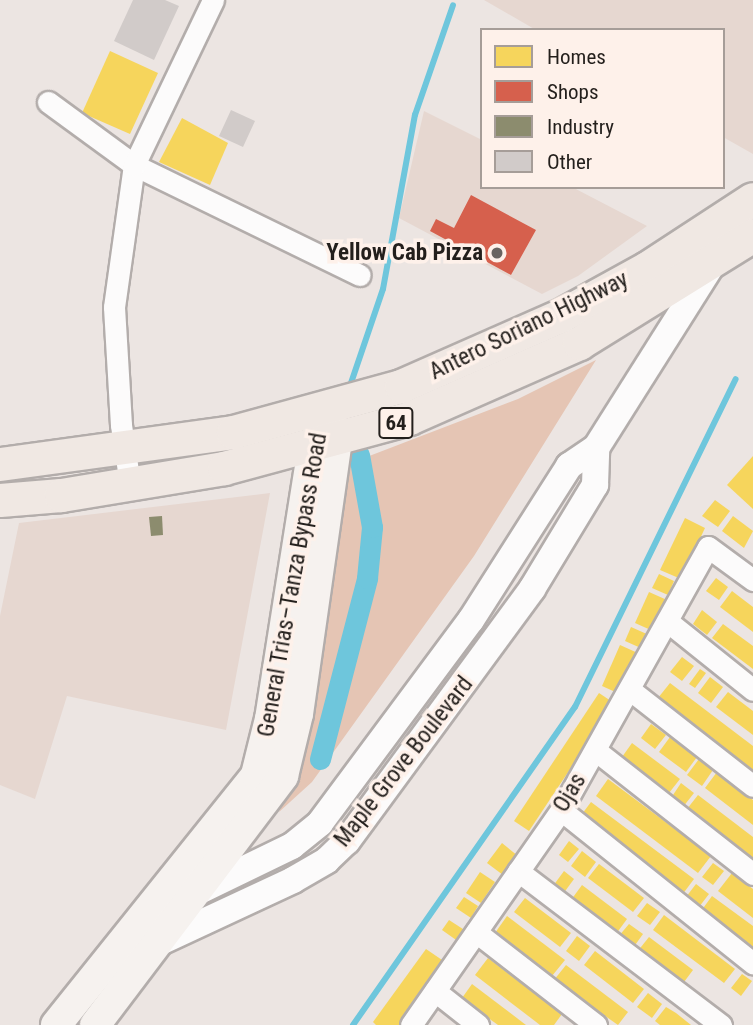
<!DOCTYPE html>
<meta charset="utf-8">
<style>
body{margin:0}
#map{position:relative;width:753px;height:1025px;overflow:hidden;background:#ece5e2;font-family:"Roboto Condensed",sans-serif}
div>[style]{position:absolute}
.built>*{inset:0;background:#e6d7d0}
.green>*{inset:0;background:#e5c5b4}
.homes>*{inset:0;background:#f6d55c}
.shops>*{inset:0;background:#d6604d}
.industry>*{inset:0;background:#8c8c6e}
.stream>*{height:6px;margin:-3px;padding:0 3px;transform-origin:3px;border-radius:3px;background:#6ec6dc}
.canal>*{height:21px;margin:-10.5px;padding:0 10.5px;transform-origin:10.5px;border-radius:10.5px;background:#6ec6dc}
.building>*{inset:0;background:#d1cbc9}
.roads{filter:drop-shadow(2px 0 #b3adab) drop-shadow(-2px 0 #b3adab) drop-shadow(0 2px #b3adab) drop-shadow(0 -2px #b3adab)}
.minor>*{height:21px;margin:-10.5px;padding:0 10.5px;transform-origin:10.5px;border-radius:10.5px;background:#fcfbfb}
.tertiary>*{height:26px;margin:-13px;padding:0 13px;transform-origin:13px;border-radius:13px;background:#fcfbfb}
.secondary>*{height:30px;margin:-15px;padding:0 15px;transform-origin:15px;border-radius:15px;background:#f6f2ef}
.primary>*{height:33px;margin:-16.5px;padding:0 16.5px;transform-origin:16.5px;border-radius:16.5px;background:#f0e8e3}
.dots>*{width:19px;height:19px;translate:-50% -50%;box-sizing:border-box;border:4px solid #fef1ea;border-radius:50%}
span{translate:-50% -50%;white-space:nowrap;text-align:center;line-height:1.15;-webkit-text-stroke:7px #fef1ea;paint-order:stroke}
.shield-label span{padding:2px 5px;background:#fef1ea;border:2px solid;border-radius:5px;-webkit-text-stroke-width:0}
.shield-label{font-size:21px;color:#231f1c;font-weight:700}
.poi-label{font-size:23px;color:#231f1c;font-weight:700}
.right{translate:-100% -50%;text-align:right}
.street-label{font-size:23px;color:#231f1c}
.legend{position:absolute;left:480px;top:28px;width:245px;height:161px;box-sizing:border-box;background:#fef1ea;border:2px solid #a69d98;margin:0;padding:9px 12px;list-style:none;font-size:21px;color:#231f1c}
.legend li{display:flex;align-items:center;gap:14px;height:35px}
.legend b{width:35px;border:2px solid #a69d98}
</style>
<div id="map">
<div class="built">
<div style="clip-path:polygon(484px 0,753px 0,753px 154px,723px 137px,723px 30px,536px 30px)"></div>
<div style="clip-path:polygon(424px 111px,482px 140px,482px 187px,572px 187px,647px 226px,578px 276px,542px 294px,399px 218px)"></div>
<div style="clip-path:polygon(270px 493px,226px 730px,67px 696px,35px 799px,0 785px,0 616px,19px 523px)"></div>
</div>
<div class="green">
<div style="clip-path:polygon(596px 360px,474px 556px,312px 782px,279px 812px,304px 761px,351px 463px,518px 399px)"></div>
</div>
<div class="homes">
<div style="clip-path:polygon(110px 51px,158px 73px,130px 134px,82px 113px)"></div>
<div style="clip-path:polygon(182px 118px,228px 143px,210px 185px,159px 162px)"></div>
<div style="clip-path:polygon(753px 456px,753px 509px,727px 485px)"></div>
<div style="clip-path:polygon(715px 500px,730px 511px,718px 527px,702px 516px)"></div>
<div style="clip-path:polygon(733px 516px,753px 531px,744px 548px,722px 531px)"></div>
<div style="clip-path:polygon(685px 518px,705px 528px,681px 579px,660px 570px)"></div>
<div style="clip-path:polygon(659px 574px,674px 581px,668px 595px,652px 588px)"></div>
<div style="clip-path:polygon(716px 578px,728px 587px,719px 600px,706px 591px)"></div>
<div style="clip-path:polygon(732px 591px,753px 607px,753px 632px,720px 607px)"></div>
<div style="clip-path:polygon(649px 592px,667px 600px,653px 631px,635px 623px)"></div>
<div style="clip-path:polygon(702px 610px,717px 622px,707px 635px,693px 624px)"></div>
<div style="clip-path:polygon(723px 624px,753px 646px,753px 669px,712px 638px)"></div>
<div style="clip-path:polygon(631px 627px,649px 635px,643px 649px,625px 641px)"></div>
<div style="clip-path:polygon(620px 645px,640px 654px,622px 695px,602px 686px)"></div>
<div style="clip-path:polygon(682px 657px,694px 666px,682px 681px,670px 672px)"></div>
<div style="clip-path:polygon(700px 669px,706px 673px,695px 688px,689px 684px)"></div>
<div style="clip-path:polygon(710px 677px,723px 687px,711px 703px,698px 693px)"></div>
<div style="clip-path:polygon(670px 683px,753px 746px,753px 770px,658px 698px)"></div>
<div style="clip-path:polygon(728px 692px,753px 711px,753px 735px,716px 707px)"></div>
<div style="clip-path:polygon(599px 693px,614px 703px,529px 831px,514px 821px)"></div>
<div style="clip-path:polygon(651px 724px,666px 735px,655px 749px,641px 738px)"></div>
<div style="clip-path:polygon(670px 737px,697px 757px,686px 772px,659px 752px)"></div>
<div style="clip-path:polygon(632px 743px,680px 779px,669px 793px,622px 757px)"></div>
<div style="clip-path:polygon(699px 759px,713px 770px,702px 786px,687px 775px)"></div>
<div style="clip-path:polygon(717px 772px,753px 800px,753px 825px,705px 788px)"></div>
<div style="clip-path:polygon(608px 779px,711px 856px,698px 873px,596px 796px)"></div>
<div style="clip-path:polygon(681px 783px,694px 793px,683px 807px,671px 798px)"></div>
<div style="clip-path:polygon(698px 795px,753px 837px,753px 859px,687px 809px)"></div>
<div style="clip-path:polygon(591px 802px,694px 879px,682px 895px,579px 818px)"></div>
<div style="clip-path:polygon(569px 841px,579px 849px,568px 862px,559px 855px)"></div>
<div style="clip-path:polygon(502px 843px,518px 856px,503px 875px,487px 863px)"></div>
<div style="clip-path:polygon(582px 851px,596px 862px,585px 877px,571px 866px)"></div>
<div style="clip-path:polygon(713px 863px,724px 871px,713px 885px,702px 877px)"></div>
<div style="clip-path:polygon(599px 864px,644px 898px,633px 912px,588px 878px)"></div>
<div style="clip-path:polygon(564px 871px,574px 879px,563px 894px,553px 886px)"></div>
<div style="clip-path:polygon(480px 872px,495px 882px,481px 903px,466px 893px)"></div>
<div style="clip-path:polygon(732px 873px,753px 889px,753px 918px,718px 891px)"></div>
<div style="clip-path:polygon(696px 884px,709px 894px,699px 907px,686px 897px)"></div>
<div style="clip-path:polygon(582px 885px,627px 919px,616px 934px,571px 900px)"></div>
<div style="clip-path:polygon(712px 896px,753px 926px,753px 950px,701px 911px)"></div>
<div style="clip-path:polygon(464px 897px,478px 906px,471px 918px,456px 908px)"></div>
<div style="clip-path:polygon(525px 898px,571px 933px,560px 947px,514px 912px)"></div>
<div style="clip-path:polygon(647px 903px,660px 912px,650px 925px,637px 916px)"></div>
<div style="clip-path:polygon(664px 915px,735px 969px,724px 983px,653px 930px)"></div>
<div style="clip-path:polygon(507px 916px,565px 960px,552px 976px,495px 933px)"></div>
<div style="clip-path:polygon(449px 920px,466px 931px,459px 942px,442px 930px)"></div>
<div style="clip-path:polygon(629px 924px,643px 934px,633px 948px,618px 937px)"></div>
<div style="clip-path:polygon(577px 936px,590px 946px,579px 961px,566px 951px)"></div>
<div style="clip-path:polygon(649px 937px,693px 970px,681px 986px,637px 952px)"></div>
<div style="clip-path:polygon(426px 949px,445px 962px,399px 1025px,376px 1025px,373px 1022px)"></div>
<div style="clip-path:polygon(595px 951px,644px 989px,633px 1003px,584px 965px)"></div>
<div style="clip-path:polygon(488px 958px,562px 1014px,554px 1025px,540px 1025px,475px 975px)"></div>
<div style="clip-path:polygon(566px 965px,628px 1012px,618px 1025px,554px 980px)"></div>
<div style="clip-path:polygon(742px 974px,752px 981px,741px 996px,731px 988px)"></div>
<div style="clip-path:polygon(472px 984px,509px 1012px,526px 1025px,498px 1025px,480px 1012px,462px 998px)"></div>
<div style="clip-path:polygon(648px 993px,662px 1004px,652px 1018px,637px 1007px)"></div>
<div style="clip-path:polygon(666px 1007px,676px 1013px,691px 1025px,660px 1025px,655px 1021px)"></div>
</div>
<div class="shops">
<div style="clip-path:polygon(471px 195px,536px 230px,511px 275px,430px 231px,436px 219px,454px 228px)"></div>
</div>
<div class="industry">
<div style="clip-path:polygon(162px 516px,163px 535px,151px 536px,149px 517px)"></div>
</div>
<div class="stream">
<div style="left:351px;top:383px;width:99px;rotate:-71.2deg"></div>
<div style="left:383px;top:289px;width:177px;rotate:-79.6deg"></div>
<div style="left:415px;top:115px;width:116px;rotate:-70.9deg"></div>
<div style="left:353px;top:1025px;width:388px;rotate:-55.1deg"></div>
<div style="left:575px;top:707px;width:365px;rotate:-63.9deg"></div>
</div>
<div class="canal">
<div style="left:320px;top:759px;width:187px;rotate:-75.4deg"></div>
<div style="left:367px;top:578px;width:51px;rotate:-84.4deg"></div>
<div style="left:372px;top:527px;width:73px;rotate:-100.2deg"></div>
</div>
<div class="building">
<div style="clip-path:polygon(133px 0,165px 0,179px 6px,154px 60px,114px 41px)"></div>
<div style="clip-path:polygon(231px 110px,255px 121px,243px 147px,219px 136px)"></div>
</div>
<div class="roads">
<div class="minor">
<div style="left:48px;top:102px;width:107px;rotate:36.2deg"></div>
<div style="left:134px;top:165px;width:251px;rotate:26deg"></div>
<div style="left:130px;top:484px;width:60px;rotate:-98.7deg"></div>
<div style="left:121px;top:425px;width:118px;rotate:-93.4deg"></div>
<div style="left:114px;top:307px;width:143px;rotate:-82deg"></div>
<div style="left:134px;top:165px;width:183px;rotate:-64.4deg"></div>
<div style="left:667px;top:621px;width:110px;rotate:38.7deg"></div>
<div style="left:629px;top:689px;width:157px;rotate:38deg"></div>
<div style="left:595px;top:750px;width:201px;rotate:38.1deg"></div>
<div style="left:561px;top:810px;width:246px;rotate:38.6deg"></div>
<div style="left:518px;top:871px;width:255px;rotate:37.2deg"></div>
<div style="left:476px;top:932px;width:152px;rotate:37.8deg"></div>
<div style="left:435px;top:991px;width:55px;rotate:38.3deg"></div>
<div style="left:411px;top:1025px;width:262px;rotate:-55.1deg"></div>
<div style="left:561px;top:810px;width:301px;rotate:-60.8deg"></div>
<div style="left:708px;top:547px;width:56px;rotate:36.3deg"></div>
</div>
<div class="tertiary">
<div style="left:193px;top:894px;width:110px;rotate:-25.9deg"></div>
<div style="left:292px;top:846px;width:36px;rotate:-39deg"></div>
<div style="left:320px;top:823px;width:253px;rotate:-53.4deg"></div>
<div style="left:471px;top:620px;width:183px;rotate:-57.5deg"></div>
<div style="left:569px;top:466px;width:32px;rotate:-34deg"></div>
<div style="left:596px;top:448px;width:222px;rotate:-57.7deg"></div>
<div style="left:156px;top:944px;width:151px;rotate:-25deg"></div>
<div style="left:293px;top:880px;width:39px;rotate:-30deg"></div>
<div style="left:327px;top:860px;width:28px;rotate:-44deg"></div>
<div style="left:347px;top:841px;width:313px;rotate:-53.7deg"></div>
<div style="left:532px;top:589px;width:122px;rotate:-58.8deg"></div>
<div style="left:595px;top:485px;width:37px;rotate:-88deg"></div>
</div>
<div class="secondary">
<div style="left:56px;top:1025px;width:320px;rotate:-51.3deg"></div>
<div style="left:256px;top:775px;width:58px;rotate:-76deg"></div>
<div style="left:270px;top:719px;width:275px;rotate:-81deg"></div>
<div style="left:313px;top:447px;width:25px;rotate:-69deg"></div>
<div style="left:95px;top:1025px;width:312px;rotate:-52.9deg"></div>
<div style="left:283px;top:776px;width:64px;rotate:-76.4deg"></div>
<div style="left:298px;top:714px;width:276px;rotate:-81.9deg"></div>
<div style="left:337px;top:441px;width:27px;rotate:-105deg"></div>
</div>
<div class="primary">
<div style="left:0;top:464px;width:235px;rotate:-7.8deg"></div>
<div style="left:233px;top:432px;width:174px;rotate:-15.3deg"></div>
<div style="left:401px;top:386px;width:174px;rotate:-23.8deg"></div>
<div style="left:560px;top:316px;width:99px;rotate:-28.9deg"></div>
<div style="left:647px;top:268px;width:126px;rotate:-33.1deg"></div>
<div style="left:0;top:500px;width:61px;rotate:-4.7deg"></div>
<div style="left:61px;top:495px;width:165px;rotate:-9.4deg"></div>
<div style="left:224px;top:468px;width:192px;rotate:-15.1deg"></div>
<div style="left:409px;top:418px;width:186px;rotate:-23.8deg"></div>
<div style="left:579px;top:343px;width:205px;rotate:-31.8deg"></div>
</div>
</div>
<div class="dots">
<div style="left:497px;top:253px;background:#696461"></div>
</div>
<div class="shield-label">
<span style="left:396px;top:423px">64</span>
</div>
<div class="poi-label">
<span class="right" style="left:483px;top:253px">Yellow Cab Pizza</span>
</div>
<div class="street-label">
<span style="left:529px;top:326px;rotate:-26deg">Antero Soriano Highway</span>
<span style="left:293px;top:585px;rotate:-80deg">General Trias–Tanza Bypass Road</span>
<span style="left:404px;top:762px;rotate:-52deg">Maple Grove Boulevard</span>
<span style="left:570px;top:793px;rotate:-59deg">Ojas</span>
</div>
<ul class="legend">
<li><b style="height:19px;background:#f6d55c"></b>Homes</li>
<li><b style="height:19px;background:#d6604d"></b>Shops</li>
<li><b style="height:19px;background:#8c8c6e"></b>Industry</li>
<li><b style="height:19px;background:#d1cbc9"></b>Other</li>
</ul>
</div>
